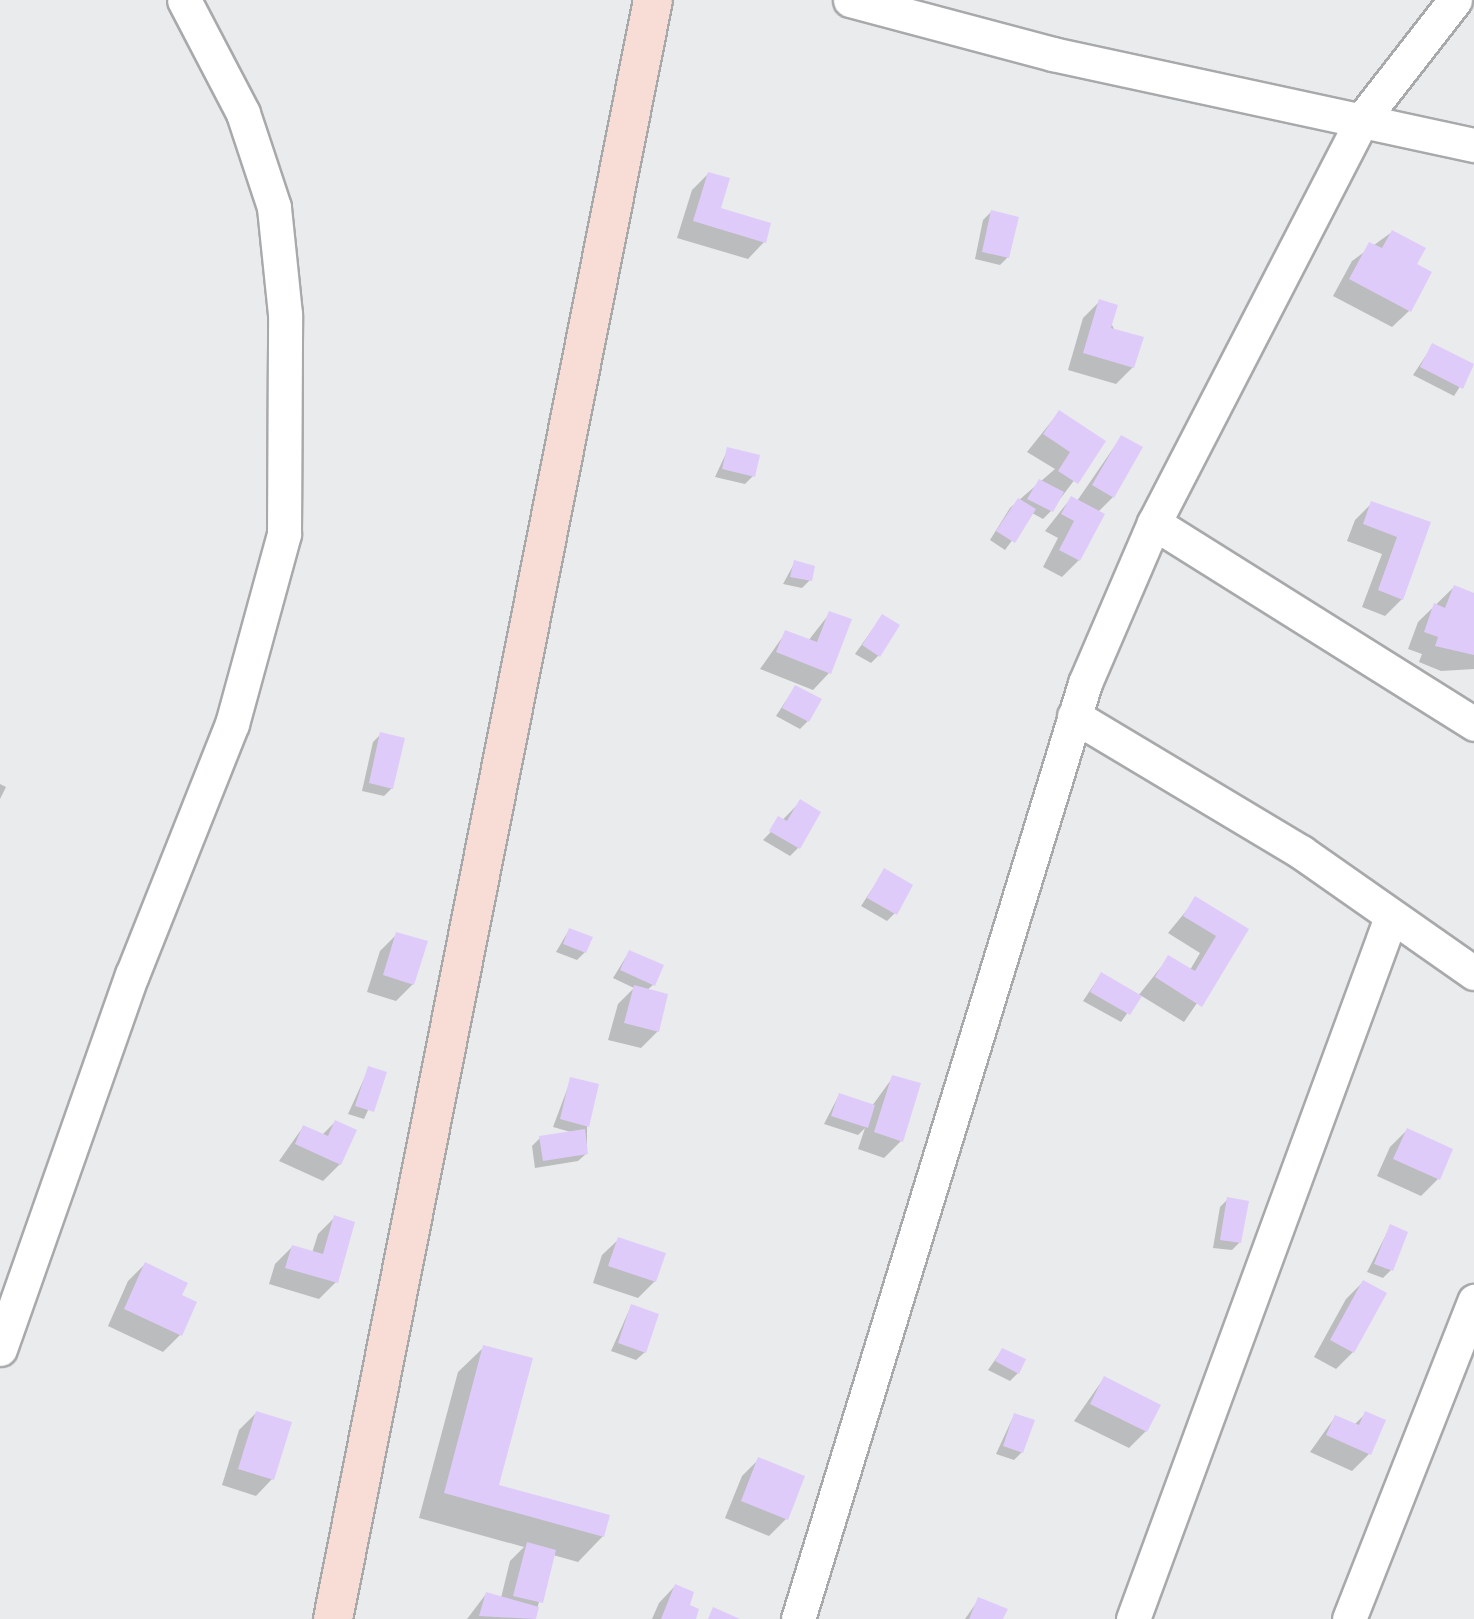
<!DOCTYPE html>
<style>
body{margin:0}
#map{position:relative;width:1474px;height:1619px;overflow:hidden;background:#eaebed;font-family:Roboto,sans-serif}
div>[style]{position:absolute}
.shadow>*{inset:0;background:#0003}
.building>*{inset:0;background:#dfcbf9}
.roads{filter:drop-shadow(2px 0 #a8a9ab) drop-shadow(-2px 0 #a8a9ab) drop-shadow(0 2px #a8a9ab) drop-shadow(0 -2px #a8a9ab)}
.street>*{height:33px;margin:-16.5px;padding:0 16.5px;transform-origin:16.5px;border-radius:16.5px;background:#fff}
.secondary>*{height:38px;margin:-19px;padding:0 19px;transform-origin:19px;border-radius:19px;background:#f8dcd6}
span{translate:-50% -50%;white-space:nowrap;text-align:center;line-height:1.15;-webkit-text-stroke:7px #f7f8fb;paint-order:stroke}
</style>
<div id="map">
<div class="shadow">
<div style="clip-path:polygon(708px 174px,719px 209px,764px 242px,748px 259px,677px 238px,692px 190px)"></div>
<div style="clip-path:polygon(991px 212px,1008px 257px,1000px 265px,975px 259px,983px 220px)"></div>
<div style="clip-path:polygon(1392px 232px,1415px 265px,1409px 311px,1392px 327px,1333px 296px,1352px 261px)"></div>
<div style="clip-path:polygon(1100px 301px,1133px 367px,1116px 384px,1068px 370px,1083px 318px)"></div>
<div style="clip-path:polygon(1433px 345px,1473px 366px,1454px 396px,1413px 375px)"></div>
<div style="clip-path:polygon(1059px 412px,1103px 442px,1051px 511px,1043px 519px,1032px 513px,1005px 550px,990px 540px,1010px 508px,1055px 469px,1027px 452px)"></div>
<div style="clip-path:polygon(1121px 437px,1113px 497px,1098px 512px,1079px 560px,1062px 577px,1043px 567px,1058px 538px,1045px 531px,1071px 498px,1077px 501px)"></div>
<div style="clip-path:polygon(728px 449px,753px 476px,745px 484px,715px 477px)"></div>
<div style="clip-path:polygon(1372px 503px,1428px 523px,1402px 599px,1385px 616px,1362px 607px,1382px 554px,1347px 541px,1355px 520px)"></div>
<div style="clip-path:polygon(795px 562px,810px 580px,802px 588px,783px 584px)"></div>
<div style="clip-path:polygon(1454px 587px,1474px 595px,1474px 669px,1441px 671px,1419px 662px,1422px 654px,1408px 649px,1418px 622px)"></div>
<div style="clip-path:polygon(830px 613px,829px 673px,813px 690px,760px 669px,786px 632px,808px 641px)"></div>
<div style="clip-path:polygon(882px 616px,879px 655px,871px 663px,855px 654px)"></div>
<div style="clip-path:polygon(795px 687px,808px 721px,800px 729px,776px 716px)"></div>
<div style="clip-path:polygon(381px 734px,392px 788px,384px 796px,362px 791px,373px 742px)"></div>
<div style="clip-path:polygon(0 784px,6px 787px,0 799px)"></div>
<div style="clip-path:polygon(800px 802px,798px 848px,790px 856px,763px 840px)"></div>
<div style="clip-path:polygon(884px 871px,895px 913px,887px 921px,861px 906px)"></div>
<div style="clip-path:polygon(1196px 899px,1247px 930px,1184px 1022px,1140px 995px,1121px 1022px,1083px 1001px,1101px 974px,1138px 996px,1169px 957px,1190px 970px,1200px 953px,1168px 933px)"></div>
<div style="clip-path:polygon(569px 930px,585px 952px,577px 960px,556px 952px)"></div>
<div style="clip-path:polygon(397px 934px,413px 984px,396px 1001px,367px 992px,380px 951px)"></div>
<div style="clip-path:polygon(629px 952px,653px 985px,647px 990px,658px 1031px,641px 1048px,608px 1040px,618px 1004px,634px 988px,613px 978px)"></div>
<div style="clip-path:polygon(369px 1068px,385px 1073px,364px 1119px,348px 1114px)"></div>
<div style="clip-path:polygon(893px 1077px,901px 1141px,884px 1158px,858px 1149px,865px 1128px,858px 1135px,824px 1124px,839px 1095px,872px 1106px)"></div>
<div style="clip-path:polygon(571px 1079px,587px 1126px,587px 1153px,578px 1161px,535px 1168px,532px 1146px,540px 1138px,574px 1133px,553px 1127px)"></div>
<div style="clip-path:polygon(335px 1122px,340px 1164px,323px 1181px,279px 1161px,303px 1127px,322px 1135px)"></div>
<div style="clip-path:polygon(1407px 1130px,1438px 1179px,1421px 1196px,1377px 1176px,1390px 1147px)"></div>
<div style="clip-path:polygon(1228px 1199px,1240px 1242px,1232px 1250px,1213px 1248px,1220px 1207px)"></div>
<div style="clip-path:polygon(335px 1217px,336px 1282px,319px 1299px,269px 1284px,275px 1264px,292px 1247px,312px 1253px,318px 1234px)"></div>
<div style="clip-path:polygon(1390px 1227px,1391px 1270px,1383px 1278px,1367px 1272px)"></div>
<div style="clip-path:polygon(619px 1239px,655px 1281px,638px 1298px,593px 1283px,602px 1255px)"></div>
<div style="clip-path:polygon(145px 1264px,180px 1296px,180px 1335px,163px 1352px,108px 1326px,128px 1281px)"></div>
<div style="clip-path:polygon(1363px 1282px,1353px 1352px,1336px 1369px,1314px 1357px,1346px 1299px)"></div>
<div style="clip-path:polygon(631px 1306px,645px 1352px,636px 1360px,611px 1351px)"></div>
<div style="clip-path:polygon(484px 1347px,497px 1487px,603px 1536px,578px 1562px,553px 1555px,534px 1619px,467px 1619px,486px 1594px,501px 1598px,510px 1561px,524px 1547px,419px 1518px,458px 1372px)"></div>
<div style="clip-path:polygon(1002px 1350px,1018px 1373px,1010px 1381px,988px 1370px)"></div>
<div style="clip-path:polygon(1104px 1378px,1146px 1431px,1129px 1448px,1074px 1421px)"></div>
<div style="clip-path:polygon(256px 1413px,272px 1479px,256px 1496px,222px 1485px,239px 1430px)"></div>
<div style="clip-path:polygon(1366px 1413px,1369px 1454px,1352px 1471px,1310px 1452px,1335px 1417px,1354px 1425px)"></div>
<div style="clip-path:polygon(1014px 1415px,1022px 1452px,1014px 1460px,996px 1454px)"></div>
<div style="clip-path:polygon(759px 1459px,786px 1519px,769px 1536px,725px 1518px,742px 1476px)"></div>
<div style="clip-path:polygon(675px 1586px,694px 1619px,652px 1619px,659px 1603px)"></div>
<div style="clip-path:polygon(979px 1599px,1001px 1619px,965px 1619px)"></div>
</div>
<div class="building">
<div style="clip-path:polygon(708px 172px,730px 178px,721px 208px,771px 223px,766px 243px,693px 221px)"></div>
<div style="clip-path:polygon(991px 210px,1019px 217px,1009px 258px,982px 252px)"></div>
<div style="clip-path:polygon(1392px 230px,1426px 248px,1417px 264px,1432px 272px,1411px 312px,1349px 279px,1369px 242px,1382px 248px)"></div>
<div style="clip-path:polygon(1099px 299px,1118px 305px,1111px 328px,1144px 337px,1134px 368px,1083px 353px)"></div>
<div style="clip-path:polygon(1432px 343px,1474px 364px,1463px 389px,1420px 367px)"></div>
<div style="clip-path:polygon(1059px 410px,1106px 441px,1078px 484px,1058px 471px,1070px 452px,1043px 434px)"></div>
<div style="clip-path:polygon(1121px 435px,1143px 447px,1114px 498px,1092px 485px)"></div>
<div style="clip-path:polygon(727px 447px,760px 455px,755px 477px,722px 469px)"></div>
<div style="clip-path:polygon(1039px 479px,1064px 492px,1053px 512px,1027px 499px)"></div>
<div style="clip-path:polygon(1071px 496px,1105px 514px,1080px 561px,1059px 550px,1074px 521px,1061px 514px)"></div>
<div style="clip-path:polygon(1018px 498px,1036px 509px,1015px 543px,996px 531px)"></div>
<div style="clip-path:polygon(1371px 501px,1431px 522px,1403px 600px,1378px 590px,1397px 537px,1363px 524px)"></div>
<div style="clip-path:polygon(794px 560px,815px 566px,812px 581px,790px 577px)"></div>
<div style="clip-path:polygon(1454px 585px,1474px 593px,1474px 655px,1435px 646px,1438px 637px,1424px 632px,1434px 603px,1445px 608px)"></div>
<div style="clip-path:polygon(829px 611px,852px 619px,831px 674px,776px 652px,785px 630px,817px 642px)"></div>
<div style="clip-path:polygon(882px 614px,900px 625px,880px 657px,862px 645px)"></div>
<div style="clip-path:polygon(795px 685px,822px 699px,809px 722px,782px 708px)"></div>
<div style="clip-path:polygon(380px 732px,405px 738px,393px 789px,369px 783px)"></div>
<div style="clip-path:polygon(800px 799px,821px 812px,800px 849px,769px 831px,778px 816px,787px 821px)"></div>
<div style="clip-path:polygon(884px 868px,913px 885px,897px 915px,867px 898px)"></div>
<div style="clip-path:polygon(1195px 896px,1249px 929px,1202px 1007px,1155px 977px,1168px 955px,1195px 971px,1216px 936px,1183px 916px)"></div>
<div style="clip-path:polygon(569px 928px,593px 937px,586px 953px,563px 944px)"></div>
<div style="clip-path:polygon(396px 932px,428px 941px,414px 985px,383px 975px)"></div>
<div style="clip-path:polygon(629px 950px,664px 965px,655px 986px,620px 970px)"></div>
<div style="clip-path:polygon(1101px 972px,1142px 996px,1130px 1015px,1090px 992px)"></div>
<div style="clip-path:polygon(634px 985px,668px 994px,659px 1032px,624px 1023px)"></div>
<div style="clip-path:polygon(368px 1066px,387px 1072px,374px 1112px,355px 1106px)"></div>
<div style="clip-path:polygon(892px 1075px,921px 1083px,903px 1142px,874px 1132px)"></div>
<div style="clip-path:polygon(570px 1077px,599px 1084px,589px 1127px,560px 1119px)"></div>
<div style="clip-path:polygon(839px 1093px,875px 1105px,868px 1128px,831px 1116px)"></div>
<div style="clip-path:polygon(335px 1120px,357px 1130px,341px 1165px,295px 1144px,303px 1125px,328px 1136px)"></div>
<div style="clip-path:polygon(1407px 1128px,1453px 1149px,1440px 1180px,1393px 1159px)"></div>
<div style="clip-path:polygon(585px 1129px,588px 1154px,543px 1161px,539px 1136px)"></div>
<div style="clip-path:polygon(1227px 1197px,1249px 1201px,1241px 1243px,1220px 1240px)"></div>
<div style="clip-path:polygon(334px 1215px,355px 1222px,338px 1283px,285px 1268px,292px 1245px,323px 1254px)"></div>
<div style="clip-path:polygon(1390px 1224px,1408px 1232px,1393px 1271px,1374px 1264px)"></div>
<div style="clip-path:polygon(618px 1237px,666px 1253px,656px 1282px,608px 1266px)"></div>
<div style="clip-path:polygon(145px 1262px,188px 1283px,182px 1295px,197px 1302px,182px 1336px,124px 1309px)"></div>
<div style="clip-path:polygon(1363px 1280px,1387px 1293px,1354px 1353px,1330px 1340px)"></div>
<div style="clip-path:polygon(631px 1304px,659px 1314px,646px 1353px,618px 1343px)"></div>
<div style="clip-path:polygon(483px 1345px,533px 1358px,499px 1485px,610px 1515px,604px 1537px,444px 1493px)"></div>
<div style="clip-path:polygon(1002px 1348px,1026px 1359px,1019px 1374px,995px 1361px)"></div>
<div style="clip-path:polygon(1104px 1376px,1161px 1405px,1147px 1432px,1090px 1404px)"></div>
<div style="clip-path:polygon(256px 1411px,292px 1422px,274px 1480px,238px 1469px)"></div>
<div style="clip-path:polygon(1365px 1411px,1386px 1420px,1371px 1455px,1326px 1435px,1335px 1415px,1359px 1425px)"></div>
<div style="clip-path:polygon(1014px 1413px,1035px 1420px,1023px 1453px,1003px 1446px)"></div>
<div style="clip-path:polygon(758px 1457px,805px 1476px,788px 1520px,741px 1501px)"></div>
<div style="clip-path:polygon(527px 1542px,556px 1550px,543px 1603px,513px 1596px)"></div>
<div style="clip-path:polygon(675px 1584px,694px 1592px,690px 1605px,699px 1609px,696px 1619px,661px 1619px)"></div>
<div style="clip-path:polygon(486px 1592px,539px 1607px,536px 1619px,479px 1616px)"></div>
<div style="clip-path:polygon(978px 1597px,1008px 1609px,1003px 1619px,969px 1619px)"></div>
<div style="clip-path:polygon(713px 1607px,740px 1619px,708px 1619px)"></div>
</div>
<div class="roads">
<div class="street">
<div style="left:850px;top:0;width:210px;rotate:14.9deg"></div>
<div style="left:1053px;top:54px;width:431px;rotate:12.2deg"></div>
<div style="left:1154px;top:523px;width:378px;rotate:32.1deg"></div>
<div style="left:1074px;top:716px;width:265px;rotate:30.9deg"></div>
<div style="left:1301px;top:852px;width:211px;rotate:35deg"></div>
<div style="left:0;top:1349px;width:397px;rotate:-70.6deg"></div>
<div style="left:132px;top:975px;width:270px;rotate:-68.3deg"></div>
<div style="left:232px;top:724px;width:197px;rotate:-74.7deg"></div>
<div style="left:284px;top:534px;width:220px;rotate:-89.7deg"></div>
<div style="left:285px;top:314px;width:108px;rotate:-95.9deg"></div>
<div style="left:274px;top:207px;width:99px;rotate:-108.3deg"></div>
<div style="left:243px;top:113px;width:127px;rotate:-117.6deg"></div>
<div style="left:798px;top:1619px;width:979px;rotate:-72.95deg"></div>
<div style="left:1085px;top:683px;width:174px;rotate:-66.7deg"></div>
<div style="left:1154px;top:523px;width:457px;rotate:-62.7deg"></div>
<div style="left:1364px;top:117px;width:148px;rotate:-52.1deg"></div>
<div style="left:1133px;top:1619px;width:748px;rotate:-69.82deg"></div>
<div style="left:1349px;top:1619px;width:342px;rotate:-68.5deg"></div>
</div>
<div class="secondary">
<div style="left:333px;top:1619px;width:1650px;rotate:-78.82deg"></div>
</div>
</div>
</div>
